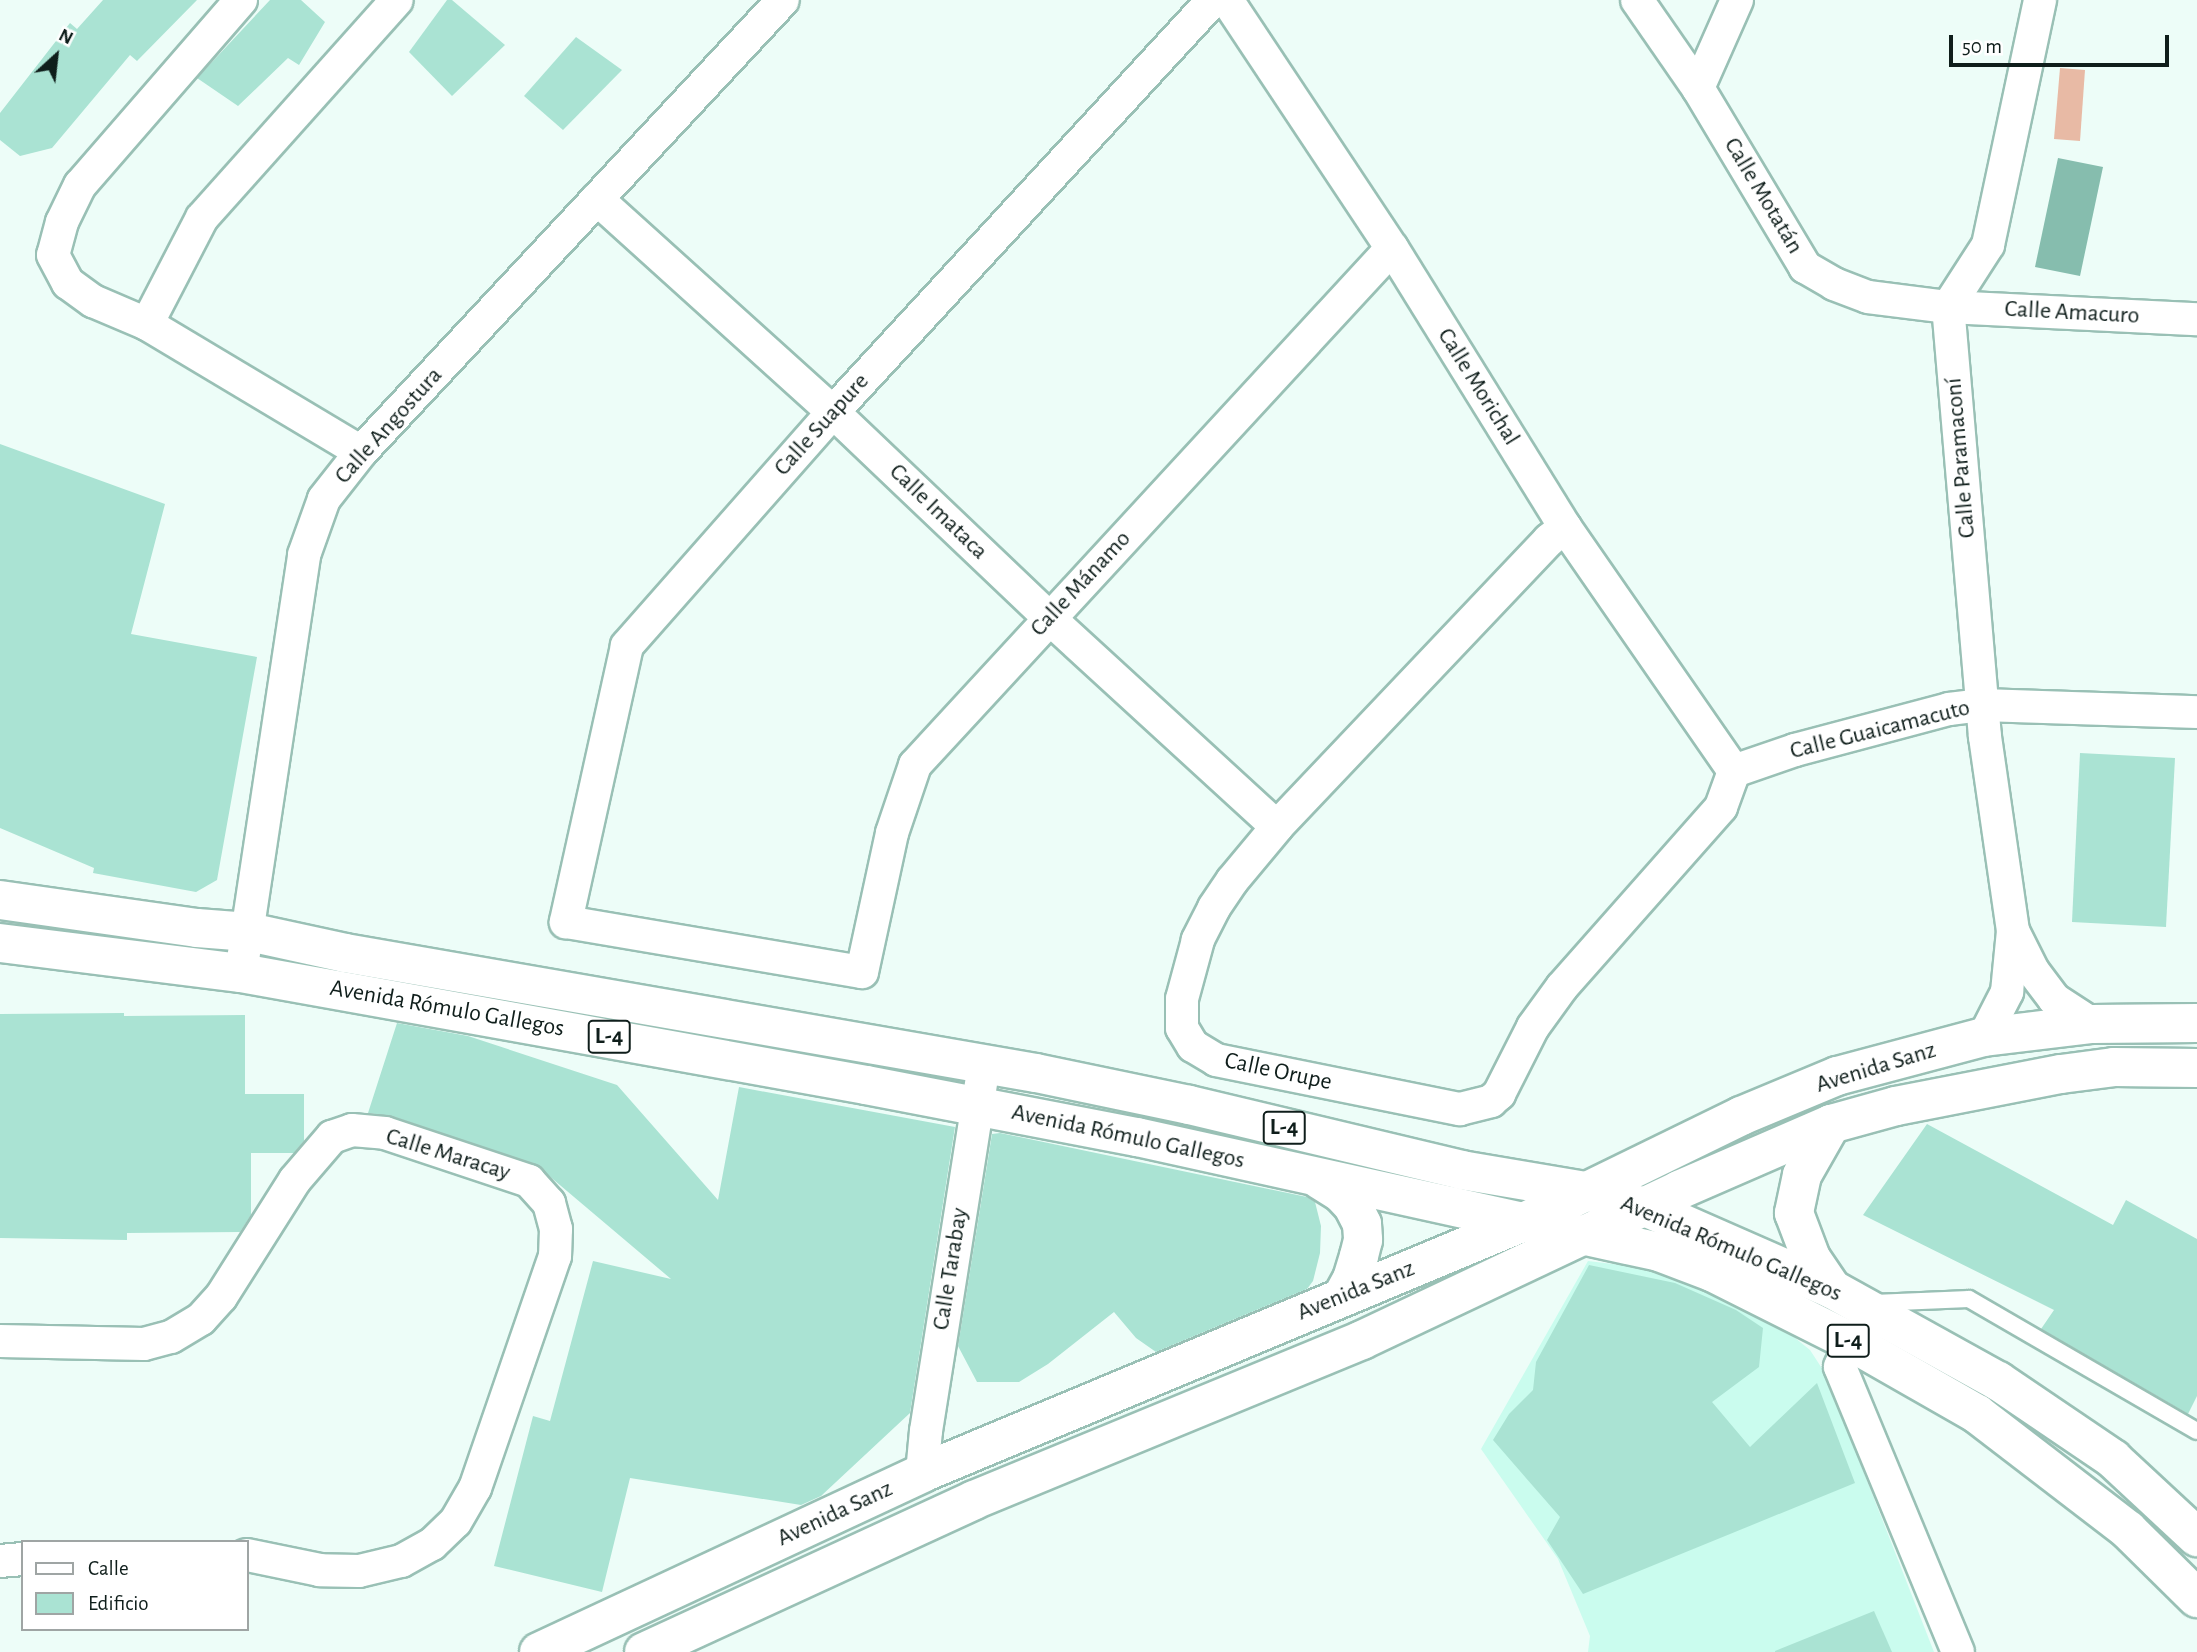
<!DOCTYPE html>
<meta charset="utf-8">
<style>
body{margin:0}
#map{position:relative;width:2197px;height:1652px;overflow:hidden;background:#edfdf8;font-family:"Alegreya Sans",sans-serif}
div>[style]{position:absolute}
.built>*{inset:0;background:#cafcee}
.green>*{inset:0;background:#e8baa5}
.water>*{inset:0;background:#86bdae}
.building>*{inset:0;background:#aae3d3}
.roads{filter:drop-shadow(2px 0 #99c0b5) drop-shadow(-2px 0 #99c0b5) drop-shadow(0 2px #99c0b5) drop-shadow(0 -2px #99c0b5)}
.lane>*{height:16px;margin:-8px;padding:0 8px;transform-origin:8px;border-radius:8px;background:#fff}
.street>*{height:32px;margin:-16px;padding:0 16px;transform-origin:16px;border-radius:16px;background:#fff}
.secondary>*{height:38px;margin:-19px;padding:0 19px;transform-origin:19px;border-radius:19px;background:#fff}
.primary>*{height:38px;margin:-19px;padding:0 19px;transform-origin:19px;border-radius:19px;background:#fff}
span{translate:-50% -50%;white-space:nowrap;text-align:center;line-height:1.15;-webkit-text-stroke:5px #fff;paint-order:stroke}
.shield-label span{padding:2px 5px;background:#fff;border:2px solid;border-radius:5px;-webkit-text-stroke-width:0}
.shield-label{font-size:23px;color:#0f1e1b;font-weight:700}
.street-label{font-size:24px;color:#0f1e1b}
.legend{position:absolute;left:21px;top:1540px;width:228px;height:91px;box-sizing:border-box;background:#fff;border:2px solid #9fa5a4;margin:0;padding:9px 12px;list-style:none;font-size:21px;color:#0f1e1b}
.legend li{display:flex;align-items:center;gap:14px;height:35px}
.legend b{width:35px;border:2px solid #9fa5a4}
.north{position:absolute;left:21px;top:21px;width:70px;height:70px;-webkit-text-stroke:5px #fff;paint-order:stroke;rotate:27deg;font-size:19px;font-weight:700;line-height:28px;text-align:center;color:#0f1e1b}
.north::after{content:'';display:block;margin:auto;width:24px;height:32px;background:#0f1e1b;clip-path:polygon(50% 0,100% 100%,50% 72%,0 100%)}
.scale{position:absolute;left:1949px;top:35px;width:220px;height:32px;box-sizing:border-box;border:4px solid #0f1e1b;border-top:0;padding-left:9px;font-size:21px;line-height:24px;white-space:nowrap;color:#0f1e1b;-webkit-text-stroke:5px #fff;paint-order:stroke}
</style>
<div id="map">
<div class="built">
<div style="clip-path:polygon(1588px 1261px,1638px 1267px,1690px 1284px,1784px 1329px,1810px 1350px,1825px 1373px,1934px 1652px,1588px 1652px,1590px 1636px,1558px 1559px,1481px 1449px)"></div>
</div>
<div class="green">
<div style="clip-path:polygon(2060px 68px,2085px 70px,2080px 141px,2054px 139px)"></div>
</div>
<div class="water">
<div style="clip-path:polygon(2058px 158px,2103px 167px,2080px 276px,2035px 267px)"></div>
</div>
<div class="building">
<div style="clip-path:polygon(103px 0,197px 0,137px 61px,130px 55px,52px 148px,20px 156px,0 140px,0 113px,70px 23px,77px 29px)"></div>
<div style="clip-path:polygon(270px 0,301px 0,325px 22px,299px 65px,288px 58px,238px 106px,197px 78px)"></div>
<div style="clip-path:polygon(447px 0,452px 0,505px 45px,452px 96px,409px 52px)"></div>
<div style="clip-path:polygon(576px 37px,622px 70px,563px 130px,524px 96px)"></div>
<div style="clip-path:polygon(0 444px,165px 504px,131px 634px,257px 657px,217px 880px,196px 892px,93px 873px,94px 868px,0 828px)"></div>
<div style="clip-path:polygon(2080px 753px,2175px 758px,2166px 927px,2072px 922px)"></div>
<div style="clip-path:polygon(124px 1013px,124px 1016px,245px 1015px,245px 1094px,304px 1094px,304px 1141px,294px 1153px,251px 1153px,251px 1215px,240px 1232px,127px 1233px,127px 1240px,0 1238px,0 1014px)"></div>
<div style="clip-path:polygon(397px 1023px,468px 1036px,617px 1085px,718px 1200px,739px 1087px,955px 1127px,910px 1413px,821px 1496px,801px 1505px,630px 1478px,602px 1592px,494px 1566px,533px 1416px,550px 1421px,593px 1261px,671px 1279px,535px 1164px,391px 1116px,368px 1113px)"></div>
<div style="clip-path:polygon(1927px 1124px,2113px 1225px,2126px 1200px,2197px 1239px,2197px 1396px,2188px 1414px,2041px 1329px,2054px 1310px,1863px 1215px)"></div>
<div style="clip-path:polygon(1000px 1133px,1307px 1197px,1315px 1202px,1321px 1226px,1320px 1253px,1313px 1281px,1307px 1289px,1156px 1352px,1136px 1338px,1114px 1312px,1048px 1364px,1019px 1382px,977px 1382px,958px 1346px,992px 1134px)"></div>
<div style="clip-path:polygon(1589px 1265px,1675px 1283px,1736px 1310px,1763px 1328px,1759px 1367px,1712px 1402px,1750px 1447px,1817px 1383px,1855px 1483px,1583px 1594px,1547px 1540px,1560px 1517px,1493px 1440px,1509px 1414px,1533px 1390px,1536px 1362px)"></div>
<div style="clip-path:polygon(1874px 1611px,1892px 1652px,1775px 1652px,1775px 1651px)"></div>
</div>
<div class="roads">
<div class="lane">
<div style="left:1874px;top:1303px;width:95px;rotate:-2.4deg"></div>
<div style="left:1969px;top:1299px;width:263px;rotate:30.1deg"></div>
</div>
<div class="street">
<div style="left:241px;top:0;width:245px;rotate:131deg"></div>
<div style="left:80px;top:185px;width:41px;rotate:115.9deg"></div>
<div style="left:62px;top:222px;width:34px;rotate:105deg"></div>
<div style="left:53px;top:255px;width:32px;rotate:62deg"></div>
<div style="left:68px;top:283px;width:31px;rotate:36deg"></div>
<div style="left:93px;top:301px;width:59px;rotate:23.1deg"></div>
<div style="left:147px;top:324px;width:249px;rotate:30.9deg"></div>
<div style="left:1213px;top:0;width:560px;rotate:132.69deg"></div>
<div style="left:833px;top:412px;width:312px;rotate:131.4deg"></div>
<div style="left:627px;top:646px;width:283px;rotate:102.5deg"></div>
<div style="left:566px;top:922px;width:300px;rotate:9.6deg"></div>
<div style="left:862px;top:972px;width:142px;rotate:-77.8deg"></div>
<div style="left:892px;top:833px;width:72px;rotate:-71.3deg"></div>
<div style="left:915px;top:765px;width:703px;rotate:-47.3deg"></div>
<div style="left:1227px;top:0;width:298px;rotate:56.4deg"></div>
<div style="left:1392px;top:248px;width:328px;rotate:58.2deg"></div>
<div style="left:1565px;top:527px;width:297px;rotate:55.3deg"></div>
<div style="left:1637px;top:0;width:107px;rotate:55.3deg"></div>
<div style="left:1698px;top:88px;width:209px;rotate:59.1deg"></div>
<div style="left:1805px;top:267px;width:34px;rotate:30deg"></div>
<div style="left:1834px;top:284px;width:36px;rotate:21deg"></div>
<div style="left:1868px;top:297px;width:81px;rotate:7.1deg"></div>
<div style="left:1948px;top:307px;width:249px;rotate:2.8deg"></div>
<div style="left:1698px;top:88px;width:96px;rotate:-66.1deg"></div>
<div style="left:597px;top:199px;width:318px;rotate:42.1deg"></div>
<div style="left:833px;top:412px;width:298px;rotate:43.6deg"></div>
<div style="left:1049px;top:618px;width:309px;rotate:42.5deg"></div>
<div style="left:147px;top:324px;width:119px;rotate:-62.6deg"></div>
<div style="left:202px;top:218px;width:292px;rotate:-48.2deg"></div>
<div style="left:1565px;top:527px;width:21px;rotate:141deg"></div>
<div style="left:1549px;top:540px;width:395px;rotate:133.5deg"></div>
<div style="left:1277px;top:827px;width:70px;rotate:129.8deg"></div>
<div style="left:1232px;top:881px;width:32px;rotate:124deg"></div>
<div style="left:1214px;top:908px;width:36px;rotate:117deg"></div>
<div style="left:1198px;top:940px;width:61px;rotate:105.2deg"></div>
<div style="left:1182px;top:999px;width:29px;rotate:90deg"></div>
<div style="left:1182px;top:1028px;width:21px;rotate:59deg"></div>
<div style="left:1193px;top:1046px;width:27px;rotate:31deg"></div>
<div style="left:1216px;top:1060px;width:249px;rotate:11.4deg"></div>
<div style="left:1460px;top:1109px;width:32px;rotate:-14deg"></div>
<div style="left:1491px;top:1101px;width:11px;rotate:-41deg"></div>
<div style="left:1499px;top:1094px;width:75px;rotate:-63.1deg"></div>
<div style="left:1533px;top:1027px;width:49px;rotate:-54.1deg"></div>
<div style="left:1562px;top:987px;width:240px;rotate:-48.5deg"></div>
<div style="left:1721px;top:807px;width:38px;rotate:-70deg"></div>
<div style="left:1734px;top:771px;width:65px;rotate:-19deg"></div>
<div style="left:1795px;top:750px;width:159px;rotate:-14.9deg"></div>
<div style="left:1949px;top:709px;width:34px;rotate:-7deg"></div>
<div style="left:1983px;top:705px;width:214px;rotate:1.9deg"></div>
<div style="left:2013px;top:931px;width:45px;rotate:63.4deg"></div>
<div style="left:2033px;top:971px;width:35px;rotate:53deg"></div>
<div style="left:2054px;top:999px;width:45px;rotate:33.3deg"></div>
<div style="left:241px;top:973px;width:423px;rotate:-81.4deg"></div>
<div style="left:304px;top:555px;width:59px;rotate:-70.3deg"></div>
<div style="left:324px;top:499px;width:60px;rotate:-51.8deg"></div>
<div style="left:361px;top:452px;width:618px;rotate:-46.97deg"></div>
<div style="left:1984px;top:1037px;width:51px;rotate:-62.9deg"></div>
<div style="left:2007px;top:992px;width:61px;rotate:-84.4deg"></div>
<div style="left:2013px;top:931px;width:196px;rotate:-98.2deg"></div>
<div style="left:1985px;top:737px;width:432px;rotate:-94.9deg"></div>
<div style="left:1948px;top:307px;width:74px;rotate:-57.2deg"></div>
<div style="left:1988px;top:245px;width:250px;rotate:-78deg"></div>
<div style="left:0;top:1341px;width:144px;rotate:1.2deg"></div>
<div style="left:144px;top:1344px;width:28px;rotate:-15deg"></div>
<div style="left:171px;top:1337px;width:35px;rotate:-31deg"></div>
<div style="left:201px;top:1319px;width:30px;rotate:-48deg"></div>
<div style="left:221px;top:1297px;width:138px;rotate:-57.7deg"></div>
<div style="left:295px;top:1180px;width:57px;rotate:-49.3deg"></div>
<div style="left:332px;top:1137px;width:21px;rotate:-19deg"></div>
<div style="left:352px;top:1130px;width:33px;rotate:5deg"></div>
<div style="left:385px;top:1133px;width:152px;rotate:18.4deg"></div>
<div style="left:529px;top:1181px;width:30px;rotate:48deg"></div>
<div style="left:549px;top:1203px;width:27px;rotate:75deg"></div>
<div style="left:556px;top:1229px;width:27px;rotate:92deg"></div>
<div style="left:555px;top:1256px;width:245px;rotate:109deg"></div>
<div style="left:475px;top:1488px;width:39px;rotate:120deg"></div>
<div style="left:455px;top:1522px;width:32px;rotate:136deg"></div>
<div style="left:432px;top:1544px;width:35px;rotate:151deg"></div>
<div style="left:401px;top:1561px;width:43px;rotate:166.6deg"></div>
<div style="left:359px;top:1571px;width:39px;rotate:-179deg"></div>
<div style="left:320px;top:1570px;width:75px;rotate:-168.4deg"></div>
<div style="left:1851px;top:1342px;width:27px;rotate:114deg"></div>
<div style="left:1840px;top:1367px;width:308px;rotate:67.5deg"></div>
<div style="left:922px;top:1473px;width:42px;rotate:-84.6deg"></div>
<div style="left:926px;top:1431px;width:372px;rotate:-81deg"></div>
<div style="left:0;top:1561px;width:23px;rotate:-5deg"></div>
</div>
<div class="secondary">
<div style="left:539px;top:1652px;width:423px;rotate:-25deg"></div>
<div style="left:922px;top:1473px;width:654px;rotate:-22.65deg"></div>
<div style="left:1526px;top:1221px;width:239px;rotate:-26deg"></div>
<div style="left:1741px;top:1116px;width:104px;rotate:-22.6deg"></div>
<div style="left:1837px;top:1076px;width:152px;rotate:-14.9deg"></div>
<div style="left:1984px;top:1037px;width:109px;rotate:-6.9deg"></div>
<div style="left:2092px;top:1024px;width:105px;rotate:-0.5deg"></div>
<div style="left:644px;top:1652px;width:363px;rotate:-24.7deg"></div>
<div style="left:974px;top:1500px;width:420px;rotate:-22.4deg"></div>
<div style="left:1362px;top:1340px;width:351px;rotate:-25.3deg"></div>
<div style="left:1679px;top:1190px;width:166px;rotate:-23.5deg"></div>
<div style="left:1831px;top:1124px;width:67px;rotate:-15.5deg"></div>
<div style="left:1896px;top:1106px;width:168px;rotate:-11deg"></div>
<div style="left:2061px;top:1074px;width:53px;rotate:-7.5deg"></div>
<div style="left:2114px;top:1067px;width:83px;rotate:0.7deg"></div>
</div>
<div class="primary">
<div style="left:0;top:900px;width:199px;rotate:8.1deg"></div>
<div style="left:197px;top:928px;width:52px;rotate:4.4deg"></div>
<div style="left:249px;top:932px;width:98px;rotate:12.3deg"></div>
<div style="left:345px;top:953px;width:701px;rotate:9.85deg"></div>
<div style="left:1036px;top:1073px;width:156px;rotate:11.8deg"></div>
<div style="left:1189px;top:1105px;width:280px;rotate:13.4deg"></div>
<div style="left:1461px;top:1170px;width:126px;rotate:9.6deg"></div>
<div style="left:1585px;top:1191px;width:62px;rotate:14.9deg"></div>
<div style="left:1645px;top:1207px;width:204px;rotate:23.7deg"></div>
<div style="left:1832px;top:1289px;width:190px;rotate:29deg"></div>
<div style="left:1998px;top:1381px;width:139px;rotate:34.1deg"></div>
<div style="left:2113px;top:1459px;width:115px;rotate:42.9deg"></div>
<div style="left:0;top:943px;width:243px;rotate:7.1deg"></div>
<div style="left:241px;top:973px;width:635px;rotate:10.16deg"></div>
<div style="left:866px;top:1085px;width:276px;rotate:10.9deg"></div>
<div style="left:1137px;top:1137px;width:535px;rotate:12.42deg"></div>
<div style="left:1659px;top:1252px;width:57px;rotate:20.7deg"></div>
<div style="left:1712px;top:1272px;width:156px;rotate:26.7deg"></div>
<div style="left:1851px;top:1342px;width:145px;rotate:29.7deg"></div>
<div style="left:1977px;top:1414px;width:190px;rotate:37.5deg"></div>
<div style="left:2128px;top:1530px;width:97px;rotate:44.6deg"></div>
<div style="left:1831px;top:1124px;width:59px;rotate:119.6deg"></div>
<div style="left:1802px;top:1175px;width:39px;rotate:102deg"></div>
<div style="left:1794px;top:1213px;width:48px;rotate:69.3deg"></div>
<div style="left:1811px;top:1258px;width:37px;rotate:56deg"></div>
<div style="left:1320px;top:1180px;width:25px;rotate:32deg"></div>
<div style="left:1341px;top:1193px;width:18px;rotate:47deg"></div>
<div style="left:1353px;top:1206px;width:20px;rotate:63deg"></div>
<div style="left:1362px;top:1224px;width:16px;rotate:86deg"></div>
<div style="left:1363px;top:1240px;width:16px;rotate:104deg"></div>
<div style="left:1359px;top:1256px;width:24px;rotate:107deg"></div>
<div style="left:1352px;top:1279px;width:21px;rotate:119deg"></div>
</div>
</div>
<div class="shield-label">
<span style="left:609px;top:1037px">L-4</span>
<span style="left:1284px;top:1128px">L-4</span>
<span style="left:1848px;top:1341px">L-4</span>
</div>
<div class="street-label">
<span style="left:1763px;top:196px;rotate:59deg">Calle Motatán</span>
<span style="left:2072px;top:313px;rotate:3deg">Calle Amacuro</span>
<span style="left:1478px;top:387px;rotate:58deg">Calle Morichal</span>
<span style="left:822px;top:425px;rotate:-48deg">Calle Suapure</span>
<span style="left:389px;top:426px;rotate:-48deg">Calle Angostura</span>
<span style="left:1961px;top:458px;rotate:-95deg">Calle Paramaconí</span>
<span style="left:938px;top:512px;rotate:44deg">Calle Imataca</span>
<span style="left:1081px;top:584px;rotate:-47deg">Calle Mánamo</span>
<span style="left:1880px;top:730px;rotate:-14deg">Calle Guaicamacuto</span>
<span style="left:447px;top:1009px;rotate:10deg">Avenida Rómulo Gallegos</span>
<span style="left:1876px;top:1068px;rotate:-17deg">Avenida Sanz</span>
<span style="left:1278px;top:1072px;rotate:12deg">Calle Orupe</span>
<span style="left:1128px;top:1137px;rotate:12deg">Avenida Rómulo Gallegos</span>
<span style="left:448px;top:1155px;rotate:17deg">Calle Maracay</span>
<span style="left:1731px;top:1249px;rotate:23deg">Avenida Rómulo Gallegos</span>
<span style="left:951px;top:1269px;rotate:-81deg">Calle Tarabay</span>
<span style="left:1356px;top:1291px;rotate:-22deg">Avenida Sanz</span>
<span style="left:835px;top:1514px;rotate:-25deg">Avenida Sanz</span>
</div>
<ul class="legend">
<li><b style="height:9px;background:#fff"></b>Calle</li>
<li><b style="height:19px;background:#aae3d3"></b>Edificio</li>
</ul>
<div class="north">N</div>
<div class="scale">50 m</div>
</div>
